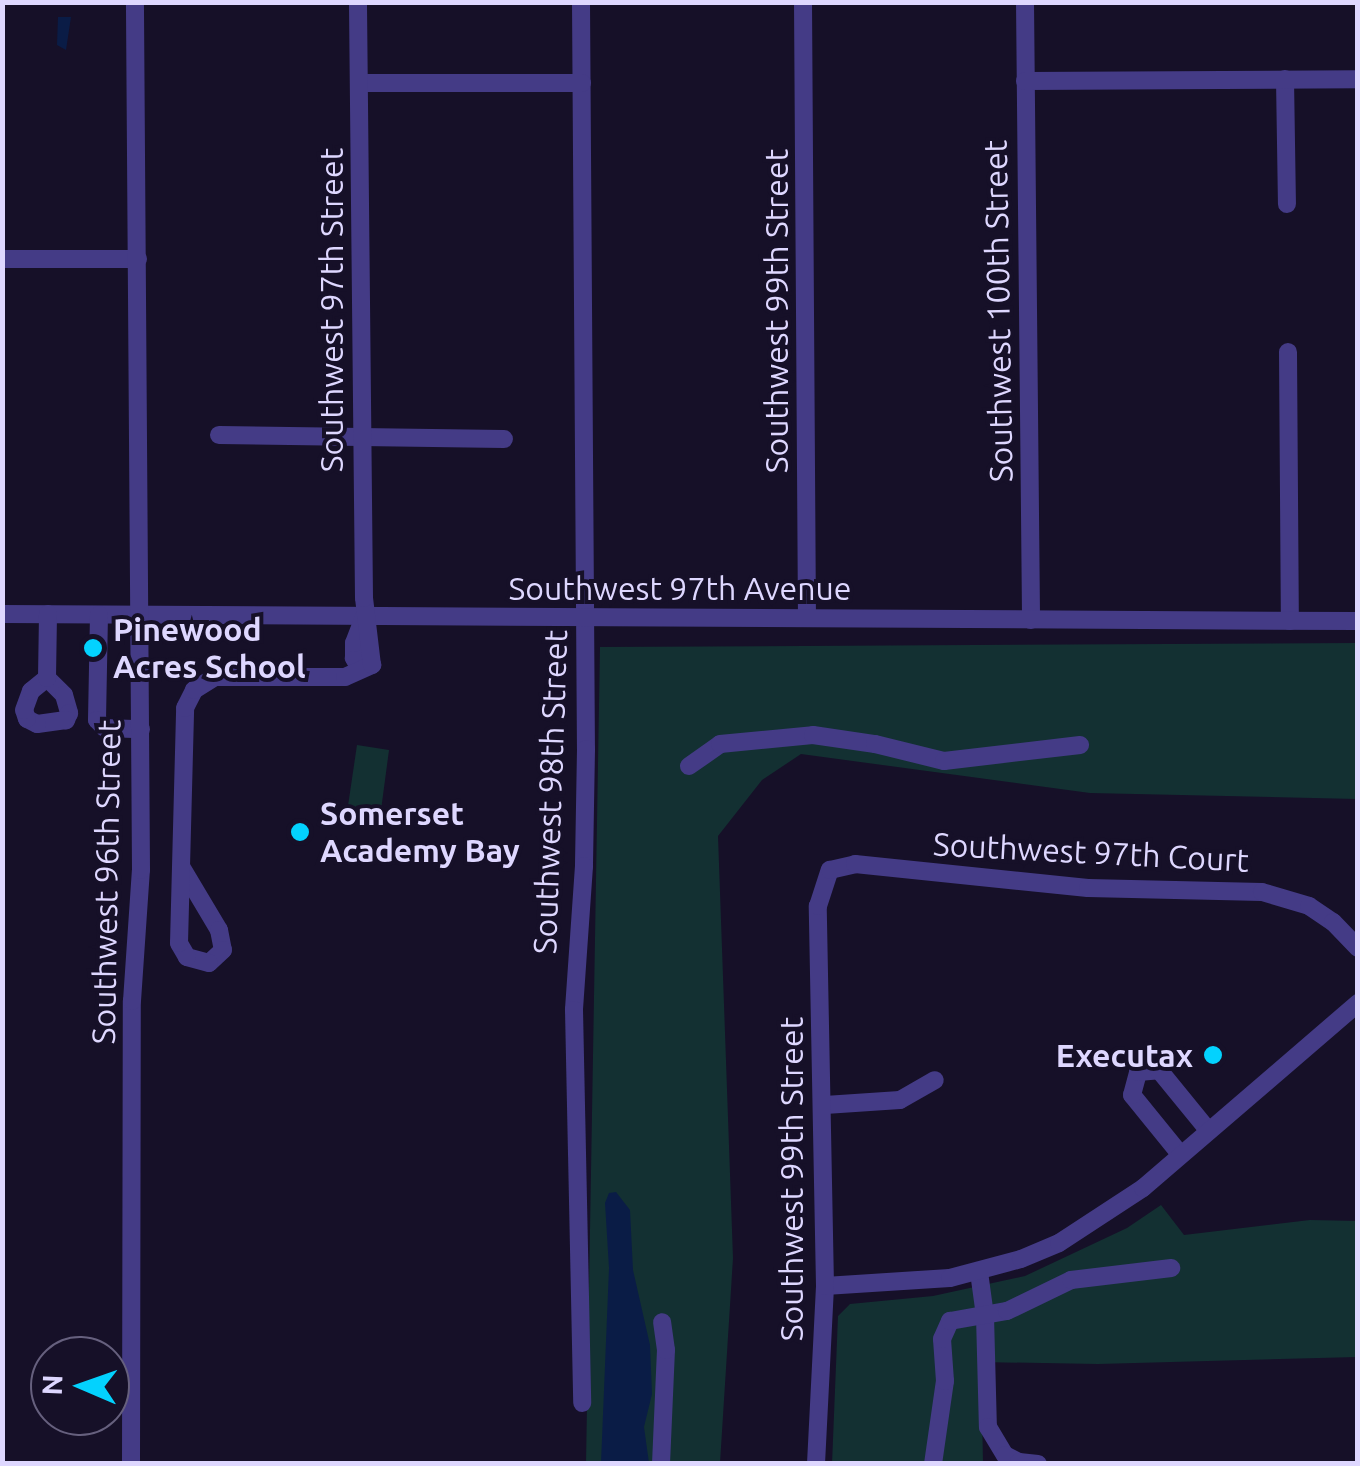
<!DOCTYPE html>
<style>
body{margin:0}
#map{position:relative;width:1360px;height:1466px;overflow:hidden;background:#161028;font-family:Ubuntu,sans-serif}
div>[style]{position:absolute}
.green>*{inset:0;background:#133032}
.water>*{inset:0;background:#0a1c46}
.minor>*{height:18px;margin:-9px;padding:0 9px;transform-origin:9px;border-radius:9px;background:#443b86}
.dots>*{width:28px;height:28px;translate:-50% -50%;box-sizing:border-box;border:5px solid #161028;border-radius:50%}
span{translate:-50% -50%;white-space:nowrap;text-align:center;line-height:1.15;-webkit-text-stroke:8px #161028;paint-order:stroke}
.street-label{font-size:32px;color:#ded7ff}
.poi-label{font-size:32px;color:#ded7ff;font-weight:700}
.left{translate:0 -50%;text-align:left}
.right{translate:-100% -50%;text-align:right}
.frame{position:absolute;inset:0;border:5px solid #ded7ff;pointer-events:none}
.north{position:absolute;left:30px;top:1336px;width:100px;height:100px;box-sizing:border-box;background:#161028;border:2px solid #66607e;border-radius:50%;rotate:272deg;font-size:28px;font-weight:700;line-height:40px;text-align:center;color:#ded7ff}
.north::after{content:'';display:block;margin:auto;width:35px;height:45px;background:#03d2fe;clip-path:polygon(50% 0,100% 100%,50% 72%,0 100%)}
</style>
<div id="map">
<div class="green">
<div style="clip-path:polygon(1357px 643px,1357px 799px,1090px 793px,801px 754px,762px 780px,718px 836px,733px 1258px,720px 1463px,586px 1464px,600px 647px)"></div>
<div style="clip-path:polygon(357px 745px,389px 750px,381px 810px,348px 806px)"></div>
<div style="clip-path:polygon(1161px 1205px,1184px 1235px,1310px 1220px,1357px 1221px,1357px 1357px,1098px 1364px,981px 1362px,983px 1463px,832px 1464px,838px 1316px,850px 1304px,933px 1296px,1025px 1276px,1127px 1228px)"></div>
</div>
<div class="water">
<div style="clip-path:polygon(58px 17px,71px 17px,66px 50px,57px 45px)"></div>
<div style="clip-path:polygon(616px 1192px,630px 1210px,633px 1270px,650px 1345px,652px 1394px,644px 1427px,649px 1463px,601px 1463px,609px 1268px,605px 1203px,609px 1193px)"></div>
</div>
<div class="minor">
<div style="left:581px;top:2px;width:747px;rotate:89.62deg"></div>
<div style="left:586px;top:749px;width:117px;rotate:91deg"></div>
<div style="left:584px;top:866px;width:144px;rotate:94deg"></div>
<div style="left:574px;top:1010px;width:393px;rotate:88.8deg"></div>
<div style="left:803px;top:2px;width:616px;rotate:89.63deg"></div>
<div style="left:1025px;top:2px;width:618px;rotate:89.44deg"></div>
<div style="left:1285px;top:79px;width:125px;rotate:89.1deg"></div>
<div style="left:1025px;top:81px;width:333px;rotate:-0.3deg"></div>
<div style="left:359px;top:83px;width:223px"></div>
<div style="left:2px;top:259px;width:136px"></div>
<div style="left:1288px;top:352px;width:269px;rotate:89.6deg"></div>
<div style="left:219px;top:435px;width:285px;rotate:0.8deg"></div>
<div style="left:2px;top:614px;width:1356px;rotate:0.3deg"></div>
<div style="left:99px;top:615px;width:105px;rotate:91.1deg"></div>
<div style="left:97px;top:720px;width:11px;rotate:45deg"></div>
<div style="left:105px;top:728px;width:36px;rotate:2deg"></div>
<div style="left:360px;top:669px;width:13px;rotate:-119deg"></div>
<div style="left:354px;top:658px;width:15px;rotate:-90deg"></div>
<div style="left:354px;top:643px;width:28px;rotate:-69deg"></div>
<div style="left:47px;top:678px;width:24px;rotate:45deg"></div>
<div style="left:64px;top:695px;width:19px;rotate:74deg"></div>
<div style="left:69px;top:713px;width:8px;rotate:113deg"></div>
<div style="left:66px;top:720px;width:29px;rotate:172deg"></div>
<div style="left:37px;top:724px;width:11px;rotate:-153deg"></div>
<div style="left:27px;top:719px;width:9px;rotate:-108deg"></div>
<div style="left:24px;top:710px;width:20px;rotate:-70deg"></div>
<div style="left:31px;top:691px;width:21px;rotate:-39deg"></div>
<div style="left:47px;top:678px;width:64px;rotate:-89.1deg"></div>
<div style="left:689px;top:766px;width:38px;rotate:-35deg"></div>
<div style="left:720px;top:744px;width:93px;rotate:-5.5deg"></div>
<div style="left:813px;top:735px;width:63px;rotate:8.3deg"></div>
<div style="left:875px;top:744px;width:71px;rotate:13.8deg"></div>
<div style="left:944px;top:761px;width:137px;rotate:-6.7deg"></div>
<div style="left:182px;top:868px;width:72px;rotate:59.2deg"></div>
<div style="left:219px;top:930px;width:20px;rotate:79deg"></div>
<div style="left:223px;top:950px;width:19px;rotate:137deg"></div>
<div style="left:209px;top:963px;width:23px;rotate:-165deg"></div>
<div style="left:187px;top:957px;width:16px;rotate:-120deg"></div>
<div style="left:179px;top:943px;width:235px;rotate:-88.5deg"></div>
<div style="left:185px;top:708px;width:20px;rotate:-63deg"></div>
<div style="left:194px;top:690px;width:25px;rotate:-32deg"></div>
<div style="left:215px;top:677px;width:130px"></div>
<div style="left:345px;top:677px;width:30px;rotate:-24deg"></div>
<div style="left:372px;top:665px;width:67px;rotate:-96.8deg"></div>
<div style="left:364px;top:598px;width:596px;rotate:-90.58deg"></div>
<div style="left:825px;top:1105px;width:75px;rotate:-3.8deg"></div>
<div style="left:900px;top:1100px;width:40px;rotate:-29.7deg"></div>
<div style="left:1180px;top:1154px;width:76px;rotate:-129.1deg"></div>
<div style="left:1132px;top:1095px;width:24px;rotate:-75deg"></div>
<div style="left:1138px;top:1072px;width:21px;rotate:-5deg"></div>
<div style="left:1159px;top:1070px;width:77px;rotate:50.8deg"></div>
<div style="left:979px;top:1272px;width:44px;rotate:82.2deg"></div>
<div style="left:985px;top:1316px;width:111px;rotate:88.5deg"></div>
<div style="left:988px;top:1427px;width:33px;rotate:59deg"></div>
<div style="left:1005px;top:1455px;width:16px;rotate:27deg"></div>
<div style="left:1019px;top:1462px;width:19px;rotate:6deg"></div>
<div style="left:825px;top:1286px;width:125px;rotate:-3.7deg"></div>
<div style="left:950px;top:1278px;width:73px;rotate:-15deg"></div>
<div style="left:1021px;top:1259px;width:41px;rotate:-22.8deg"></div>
<div style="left:1059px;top:1243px;width:100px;rotate:-33.2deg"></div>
<div style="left:1143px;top:1188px;width:284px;rotate:-40.7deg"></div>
<div style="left:131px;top:1464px;width:463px;rotate:-89.9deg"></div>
<div style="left:132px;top:1001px;width:131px;rotate:-86.1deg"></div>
<div style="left:141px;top:870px;width:868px;rotate:-90.4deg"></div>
<div style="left:661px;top:1464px;width:114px;rotate:-87.5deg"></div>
<div style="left:666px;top:1350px;width:28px;rotate:-98deg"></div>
<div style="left:816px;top:1464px;width:178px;rotate:-87.1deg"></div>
<div style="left:825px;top:1286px;width:380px;rotate:-91.1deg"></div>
<div style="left:818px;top:906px;width:38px;rotate:-72deg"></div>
<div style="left:830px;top:870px;width:26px;rotate:-13deg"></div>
<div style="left:855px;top:864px;width:234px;rotate:5.9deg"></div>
<div style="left:1088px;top:888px;width:174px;rotate:1.3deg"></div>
<div style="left:1262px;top:892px;width:49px;rotate:16.6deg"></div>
<div style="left:1309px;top:906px;width:29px;rotate:34deg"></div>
<div style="left:1333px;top:922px;width:36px;rotate:46deg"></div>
<div style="left:933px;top:1464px;width:84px;rotate:-81.8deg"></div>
<div style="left:945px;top:1381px;width:42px;rotate:-94.1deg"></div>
<div style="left:942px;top:1339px;width:20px;rotate:-66deg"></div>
<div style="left:950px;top:1321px;width:58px;rotate:-10deg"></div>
<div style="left:1007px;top:1311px;width:71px;rotate:-25.8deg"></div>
<div style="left:1071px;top:1280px;width:101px;rotate:-6.8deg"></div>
</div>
<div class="dots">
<div style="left:93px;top:648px;background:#03d2fe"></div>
<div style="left:300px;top:832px;background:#03d2fe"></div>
<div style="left:1213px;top:1055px;background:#03d2fe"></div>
</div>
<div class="street-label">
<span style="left:331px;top:310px;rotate:-90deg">Southwest 97th Street</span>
<span style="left:776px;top:311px;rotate:-90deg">Southwest 99th Street</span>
<span style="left:998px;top:311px;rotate:-91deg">Southwest 100th Street</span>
<span style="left:680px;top:588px">Southwest 97th Avenue</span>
<span style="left:550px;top:792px;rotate:-88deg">Southwest 98th Street</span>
<span style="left:1091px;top:852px;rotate:3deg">Southwest 97th Court</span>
<span style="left:106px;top:882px;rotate:-89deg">Southwest 96th Street</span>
<span style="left:791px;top:1179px;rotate:-90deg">Southwest 99th Street</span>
</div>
<div class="poi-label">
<span class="left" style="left:113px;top:648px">Pinewood<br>Acres School</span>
<span class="left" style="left:320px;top:832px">Somerset<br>Academy Bay</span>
<span class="right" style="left:1193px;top:1055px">Executax</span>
</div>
<div class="frame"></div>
<div class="north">N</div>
</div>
